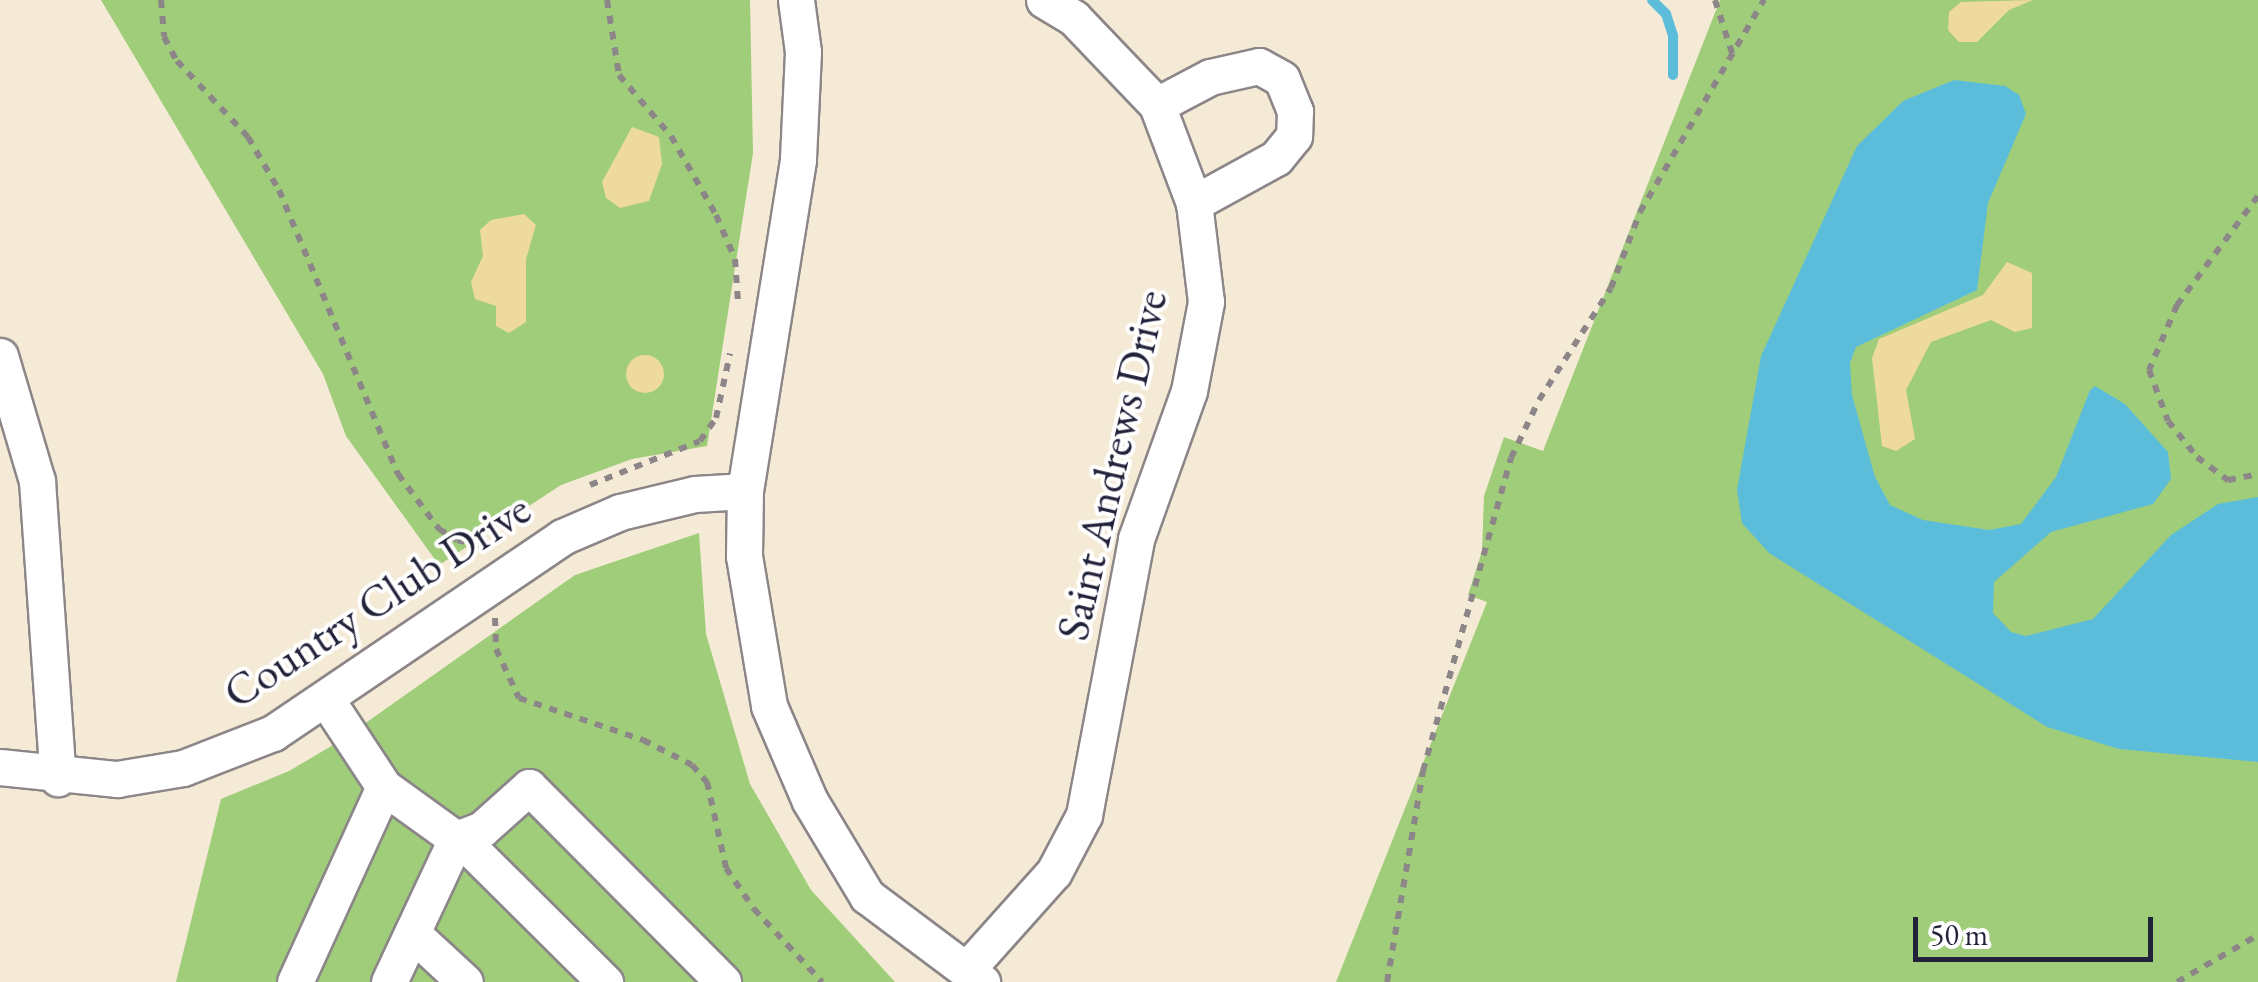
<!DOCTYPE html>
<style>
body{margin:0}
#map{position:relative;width:2258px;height:982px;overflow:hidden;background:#f5ead5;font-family:"EB Garamond",serif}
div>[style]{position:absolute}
.green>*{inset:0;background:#a0cd7a}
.sand>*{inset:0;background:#eeda9e}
.round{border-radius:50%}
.water>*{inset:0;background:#5cbddb}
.stream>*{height:10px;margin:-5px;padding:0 5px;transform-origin:5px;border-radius:5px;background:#5cbddb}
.path>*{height:6px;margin-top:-3px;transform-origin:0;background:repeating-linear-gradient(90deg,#8c8688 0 8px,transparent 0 16px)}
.roads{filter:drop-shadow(2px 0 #8c8688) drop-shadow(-2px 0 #8c8688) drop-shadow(0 2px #8c8688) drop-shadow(0 -2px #8c8688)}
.minor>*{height:35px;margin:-17.5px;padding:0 17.5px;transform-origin:17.5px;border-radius:17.5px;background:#fff}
span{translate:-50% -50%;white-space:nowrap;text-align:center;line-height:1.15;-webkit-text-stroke:8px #fff;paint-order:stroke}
.street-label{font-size:45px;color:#22223b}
.scale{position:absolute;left:1913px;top:917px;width:240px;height:45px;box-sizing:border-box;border:5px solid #22223b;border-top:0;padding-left:12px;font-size:30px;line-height:35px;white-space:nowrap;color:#22223b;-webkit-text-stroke:8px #fff;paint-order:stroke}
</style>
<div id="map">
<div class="green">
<div style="clip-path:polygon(101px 0,750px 0,753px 153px,707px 446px,632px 459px,561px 485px,439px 565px,346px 436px,323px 374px)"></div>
<div style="clip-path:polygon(1720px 0,2258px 0,2258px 982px,1336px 982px,1487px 602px,1468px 595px,1482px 551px,1484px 496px,1504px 437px,1543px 451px)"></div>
<div style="clip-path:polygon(699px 533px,706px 634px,750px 784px,811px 890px,895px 982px,176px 982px,221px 799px,289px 771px,340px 741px,575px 575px)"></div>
</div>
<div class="sand">
<div style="clip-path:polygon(2033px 0,2009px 10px,1977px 42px,1959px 42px,1948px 30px,1949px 12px,1961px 2px)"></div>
<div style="clip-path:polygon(632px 127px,659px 137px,662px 164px,649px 201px,620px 208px,606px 198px,602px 182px)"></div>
<div style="clip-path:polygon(524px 214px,536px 225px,526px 259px,526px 322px,509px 333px,496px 326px,496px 306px,475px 299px,471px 282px,483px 256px,480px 230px,491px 220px)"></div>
<div style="clip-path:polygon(2007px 262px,2032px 273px,2032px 328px,2015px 332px,1991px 320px,1931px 342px,1906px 390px,1915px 439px,1896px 451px,1882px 446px,1872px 358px,1879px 339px,1983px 295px)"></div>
<div class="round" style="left:626px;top:355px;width:38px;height:38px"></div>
</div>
<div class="water">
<div style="clip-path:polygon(1954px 80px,2005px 86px,2019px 95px,2026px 114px,1988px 203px,1977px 290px,1856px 347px,1850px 363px,1852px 395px,1875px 477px,1890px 505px,1923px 520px,1989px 530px,2021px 524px,2056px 477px,2090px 390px,2095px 386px,2125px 404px,2168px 452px,2171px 479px,2153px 504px,2051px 532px,1994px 582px,1993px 613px,2011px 632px,2026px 636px,2093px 619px,2171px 535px,2218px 504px,2258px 497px,2258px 762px,2119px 749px,2047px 727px,1769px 553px,1742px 523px,1737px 490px,1761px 356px,1857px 146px,1903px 101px)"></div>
</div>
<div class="stream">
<div style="left:1652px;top:0;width:20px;rotate:45deg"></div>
<div style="left:1666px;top:14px;width:23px;rotate:72deg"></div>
<div style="left:1673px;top:36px;width:39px;rotate:90deg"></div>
</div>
<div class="path">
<div style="left:161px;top:0;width:37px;rotate:85deg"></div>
<div style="left:164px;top:37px;width:27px;rotate:62deg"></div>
<div style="left:177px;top:61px;width:104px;rotate:46.9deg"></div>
<div style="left:248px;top:137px;width:61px;rotate:59.7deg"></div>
<div style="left:279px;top:190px;width:308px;rotate:67.3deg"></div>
<div style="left:398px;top:474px;width:69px;rotate:53.3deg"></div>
<div style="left:439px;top:529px;width:21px;rotate:31deg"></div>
<div style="left:457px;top:540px;width:23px;rotate:13deg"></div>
<div style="left:479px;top:545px;width:34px;rotate:-28deg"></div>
<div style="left:607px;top:0;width:76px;rotate:80.9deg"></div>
<div style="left:619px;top:75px;width:80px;rotate:49.6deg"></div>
<div style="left:671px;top:136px;width:91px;rotate:60.3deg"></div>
<div style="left:716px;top:215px;width:48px;rotate:66.6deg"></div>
<div style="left:735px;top:259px;width:43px;rotate:86deg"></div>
<div style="left:1715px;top:0;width:59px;rotate:72.2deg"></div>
<div style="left:2258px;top:196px;width:136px;rotate:126.6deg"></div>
<div style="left:2177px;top:305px;width:71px;rotate:113.3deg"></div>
<div style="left:2149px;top:370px;width:54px;rotate:69.6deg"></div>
<div style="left:2168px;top:421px;width:46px;rotate:51.1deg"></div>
<div style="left:2197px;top:457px;width:39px;rotate:37deg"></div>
<div style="left:2228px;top:480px;width:31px;rotate:-11deg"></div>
<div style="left:590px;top:485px;width:118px;rotate:-21.8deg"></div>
<div style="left:700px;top:441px;width:28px;rotate:-55deg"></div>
<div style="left:716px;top:418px;width:66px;rotate:-77.7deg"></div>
<div style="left:495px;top:618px;width:31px;rotate:88deg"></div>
<div style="left:496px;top:649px;width:54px;rotate:64.9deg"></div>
<div style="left:519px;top:698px;width:131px;rotate:18.7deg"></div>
<div style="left:643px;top:740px;width:55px;rotate:27deg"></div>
<div style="left:692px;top:765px;width:23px;rotate:49deg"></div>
<div style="left:707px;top:782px;width:88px;rotate:77.5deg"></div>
<div style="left:726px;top:868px;width:50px;rotate:55.7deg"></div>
<div style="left:754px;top:909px;width:100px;rotate:47deg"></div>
<div style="left:1387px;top:982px;width:214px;rotate:-80.3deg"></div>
<div style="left:1423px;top:771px;width:325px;rotate:-74.3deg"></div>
<div style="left:1511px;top:458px;width:64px;rotate:-64.2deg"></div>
<div style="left:1539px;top:400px;width:133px;rotate:-57.3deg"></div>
<div style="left:1611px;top:288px;width:81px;rotate:-69.1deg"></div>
<div style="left:1640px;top:212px;width:246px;rotate:-59.7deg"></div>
<div style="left:2177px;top:982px;width:94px;rotate:-30.1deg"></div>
</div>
<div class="roads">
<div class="minor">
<div style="left:796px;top:0;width:52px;rotate:82.3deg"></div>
<div style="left:803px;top:52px;width:108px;rotate:92.7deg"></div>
<div style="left:798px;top:160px;width:335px;rotate:99.1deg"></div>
<div style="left:745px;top:491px;width:65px;rotate:90.9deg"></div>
<div style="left:744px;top:556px;width:152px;rotate:80.5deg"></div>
<div style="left:769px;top:706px;width:103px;rotate:66.7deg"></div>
<div style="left:810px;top:801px;width:111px;rotate:59deg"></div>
<div style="left:867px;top:896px;width:144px;rotate:36.8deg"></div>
<div style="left:1157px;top:105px;width:60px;rotate:-27.8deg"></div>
<div style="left:1210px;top:77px;width:50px;rotate:-12.7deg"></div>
<div style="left:1259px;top:66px;width:26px;rotate:29deg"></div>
<div style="left:1282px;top:79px;width:35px;rotate:68deg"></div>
<div style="left:1295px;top:111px;width:25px;rotate:92deg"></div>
<div style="left:1294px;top:136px;width:28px;rotate:129deg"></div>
<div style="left:1276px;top:158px;width:94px;rotate:151.2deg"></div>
<div style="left:0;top:356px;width:130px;rotate:73.5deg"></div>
<div style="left:37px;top:481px;width:298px;rotate:86deg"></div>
<div style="left:326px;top:699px;width:105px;rotate:56.6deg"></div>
<div style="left:384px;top:787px;width:111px;rotate:35.8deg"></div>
<div style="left:474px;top:852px;width:185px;rotate:44.8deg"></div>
<div style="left:0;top:767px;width:118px;rotate:5.9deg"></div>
<div style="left:117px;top:779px;width:67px;rotate:-9.5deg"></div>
<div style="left:183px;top:768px;width:97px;rotate:-21.3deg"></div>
<div style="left:273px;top:733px;width:349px;rotate:-34.1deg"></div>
<div style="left:562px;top:537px;width:63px;rotate:-23.3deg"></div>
<div style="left:620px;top:512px;width:77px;rotate:-13.5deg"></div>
<div style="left:695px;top:494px;width:50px;rotate:-3.4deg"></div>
<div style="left:412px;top:933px;width:72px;rotate:42.8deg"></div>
<div style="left:969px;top:967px;width:127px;rotate:-48.2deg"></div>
<div style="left:1054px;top:872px;width:64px;rotate:-62.2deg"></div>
<div style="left:1084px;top:815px;width:281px;rotate:-79.3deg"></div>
<div style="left:1136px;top:539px;width:157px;rotate:-70.3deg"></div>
<div style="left:1189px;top:391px;width:91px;rotate:-79.2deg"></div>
<div style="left:1206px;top:302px;width:100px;rotate:-96.9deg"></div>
<div style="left:1194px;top:203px;width:105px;rotate:-110.7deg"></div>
<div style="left:1157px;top:105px;width:120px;rotate:-133.7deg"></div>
<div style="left:1074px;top:18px;width:35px;rotate:-149deg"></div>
<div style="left:295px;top:982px;width:214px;rotate:-65.5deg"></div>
<div style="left:389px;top:982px;width:158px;rotate:-64.9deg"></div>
<div style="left:456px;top:839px;width:28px;rotate:-21deg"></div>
<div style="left:482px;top:829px;width:63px;rotate:-41.8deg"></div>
<div style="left:529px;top:787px;width:275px;rotate:45.1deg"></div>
</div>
</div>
<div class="street-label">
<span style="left:1112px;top:465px;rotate:-77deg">Saint Andrews Drive</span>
<span style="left:377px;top:601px;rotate:-33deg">Country Club Drive</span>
</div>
<div class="scale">50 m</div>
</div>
